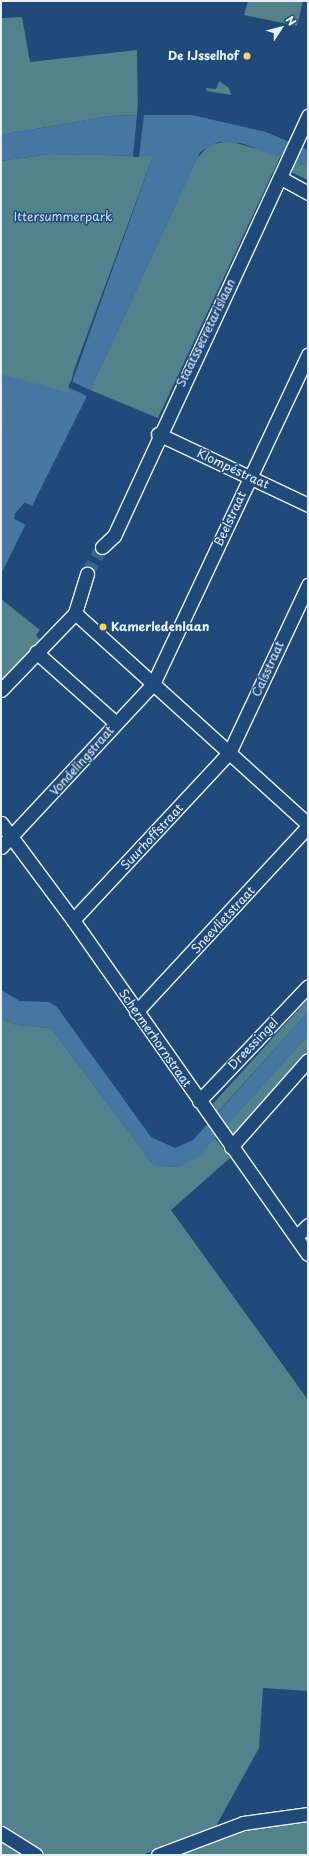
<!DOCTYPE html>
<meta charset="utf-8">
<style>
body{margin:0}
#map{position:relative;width:309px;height:1856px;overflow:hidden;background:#1f4a7a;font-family:"Playpen Sans",sans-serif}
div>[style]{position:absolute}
.green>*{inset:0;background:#52828c}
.water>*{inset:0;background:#4677a3}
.pier>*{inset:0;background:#1f4a7a}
.street-tunnel>*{height:13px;margin-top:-6.5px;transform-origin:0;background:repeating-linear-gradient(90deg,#3d638d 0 13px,transparent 0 19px)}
.roads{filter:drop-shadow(1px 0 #e8f1f8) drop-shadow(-1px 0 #e8f1f8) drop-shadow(0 1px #e8f1f8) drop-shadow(0 -1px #e8f1f8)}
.street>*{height:13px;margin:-6.5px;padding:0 6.5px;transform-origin:6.5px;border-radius:6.5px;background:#1f4a7a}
.dots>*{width:11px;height:11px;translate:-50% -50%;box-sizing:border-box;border:2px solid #1f4a7a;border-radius:50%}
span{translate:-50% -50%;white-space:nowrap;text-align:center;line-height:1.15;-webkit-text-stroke:3px #1f4a7a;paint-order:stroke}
.poi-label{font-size:12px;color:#e8f1f8;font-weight:700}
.right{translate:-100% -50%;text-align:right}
.left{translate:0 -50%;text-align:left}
.park-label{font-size:12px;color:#d2e0e8}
.street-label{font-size:12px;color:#e8f1f8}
.frame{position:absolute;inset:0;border:2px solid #e8f1f8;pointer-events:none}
.north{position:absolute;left:261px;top:8px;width:40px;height:40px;-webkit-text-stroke:3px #1f4a7a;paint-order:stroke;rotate:54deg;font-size:11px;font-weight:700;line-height:16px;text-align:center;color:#e8f1f8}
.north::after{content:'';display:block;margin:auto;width:14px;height:18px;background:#e8f1f8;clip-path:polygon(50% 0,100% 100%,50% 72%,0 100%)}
</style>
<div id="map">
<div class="green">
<div style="clip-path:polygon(248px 1px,303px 1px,297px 26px,244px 15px)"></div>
<div style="clip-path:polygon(22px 17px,30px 62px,137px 50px,138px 115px,110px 116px,1px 135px,1px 18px)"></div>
<div style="clip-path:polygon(219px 81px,229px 88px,231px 95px,207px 91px,206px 88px,216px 89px)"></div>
<div style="clip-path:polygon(228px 141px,281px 155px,158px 418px,90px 390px,197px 158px,210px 145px)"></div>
<div style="clip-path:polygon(49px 154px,153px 156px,74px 370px,51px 464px,32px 506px,25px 502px,15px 513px,14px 519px,25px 525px,1px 574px,1px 161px)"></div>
<div style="clip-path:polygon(296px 162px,308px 167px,308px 180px,291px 172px)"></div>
<div style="clip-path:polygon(1px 599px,40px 630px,36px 635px,40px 640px,1px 683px)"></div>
<div style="clip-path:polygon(308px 999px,308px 1012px,215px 1115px,210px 1107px)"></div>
<div style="clip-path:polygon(1px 1019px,17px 1025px,51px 1028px,151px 1162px,164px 1167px,182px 1166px,215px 1138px,230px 1158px,171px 1210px,308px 1400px,308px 1691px,263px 1688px,259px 1748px,216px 1826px,142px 1855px,44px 1855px,1px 1827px)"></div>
<div style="clip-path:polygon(308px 1035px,308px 1052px,231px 1137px,224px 1128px)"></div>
<div style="clip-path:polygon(308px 1818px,308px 1855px,166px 1855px,228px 1831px)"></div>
<div style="clip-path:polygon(1px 1836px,32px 1855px,1px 1855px)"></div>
</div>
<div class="water">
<div style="clip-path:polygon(138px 104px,145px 106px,143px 115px,192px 115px,266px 132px,308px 150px,308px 167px,241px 143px,218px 142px,200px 152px,90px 390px,32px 506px,25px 502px,15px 513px,14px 519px,25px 525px,1px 574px,1px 427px,4px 424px,1px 374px,66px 392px,70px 388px,153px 156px,49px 154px,1px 161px,1px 135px,110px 116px,138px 115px)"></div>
<div style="clip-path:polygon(1px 990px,20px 1001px,49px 1002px,57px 1007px,151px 1137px,175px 1148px,193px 1140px,308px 1012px,308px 1035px,200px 1155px,182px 1166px,164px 1167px,155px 1166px,147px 1157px,51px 1028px,17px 1025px,1px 1019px)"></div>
</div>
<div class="pier">
<div style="clip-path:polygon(138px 104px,145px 106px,139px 157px,133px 157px)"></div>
<div style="clip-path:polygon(71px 381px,92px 391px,89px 397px,68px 387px)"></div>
</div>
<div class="street-tunnel">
<div style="left:87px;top:574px;width:31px;rotate:-61deg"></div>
</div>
<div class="roads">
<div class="street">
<div style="left:281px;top:178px;width:31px;rotate:29deg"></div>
<div style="left:158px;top:434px;width:166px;rotate:25.3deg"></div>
<div style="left:102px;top:547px;width:16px;rotate:-43deg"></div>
<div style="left:114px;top:536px;width:463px;rotate:-65.2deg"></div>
<div style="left:75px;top:613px;width:314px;rotate:42.2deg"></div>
<div style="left:75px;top:613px;width:41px;rotate:-72.9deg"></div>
<div style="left:36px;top:652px;width:107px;rotate:41.6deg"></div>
<div style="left:1px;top:690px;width:107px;rotate:-46.1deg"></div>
<div style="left:1px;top:823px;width:121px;rotate:53.4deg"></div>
<div style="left:73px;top:920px;width:408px;rotate:54.9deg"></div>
<div style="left:1px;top:847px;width:223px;rotate:-47deg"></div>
<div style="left:153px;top:684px;width:364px;rotate:-64.8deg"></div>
<div style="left:73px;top:920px;width:229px;rotate:-47deg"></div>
<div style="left:229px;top:753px;width:186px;rotate:-64.8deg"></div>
<div style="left:136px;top:1012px;width:253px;rotate:-47.2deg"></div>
<div style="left:199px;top:1101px;width:158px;rotate:-46.5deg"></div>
<div style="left:231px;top:1147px;width:116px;rotate:-48.5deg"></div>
<div style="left:296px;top:1237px;width:17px;rotate:-45deg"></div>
<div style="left:1px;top:1833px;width:41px;rotate:32.2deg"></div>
<div style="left:158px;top:1855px;width:91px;rotate:-20.6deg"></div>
<div style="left:243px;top:1823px;width:66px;rotate:-7.9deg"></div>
</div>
</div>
<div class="dots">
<div style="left:247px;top:56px;background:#ffd166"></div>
<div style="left:103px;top:627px;background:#ffd166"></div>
</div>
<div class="poi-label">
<span class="right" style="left:239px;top:56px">De IJsselhof</span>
<span class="left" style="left:111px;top:627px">Kamerledenlaan</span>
</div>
<div class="park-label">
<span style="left:63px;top:217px">Ittersummerpark</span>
</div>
<div class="street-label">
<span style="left:206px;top:333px;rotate:-64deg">Staatssecretarislaan</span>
<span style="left:233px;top:469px;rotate:25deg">Klompéstraat</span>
<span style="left:230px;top:519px;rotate:-65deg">Beelstraat</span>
<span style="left:268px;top:669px;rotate:-65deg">Calsstraat</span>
<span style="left:82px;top:761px;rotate:-48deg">Vondelingstraat</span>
<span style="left:152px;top:837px;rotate:-47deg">Suurhoffstraat</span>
<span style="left:223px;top:920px;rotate:-47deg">Sneevlietstraat</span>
<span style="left:155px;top:1038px;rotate:55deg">Schermerhornstraat</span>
<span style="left:253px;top:1044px;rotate:-46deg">Dreessingel</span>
</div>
<div class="frame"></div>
<div class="north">N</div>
</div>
